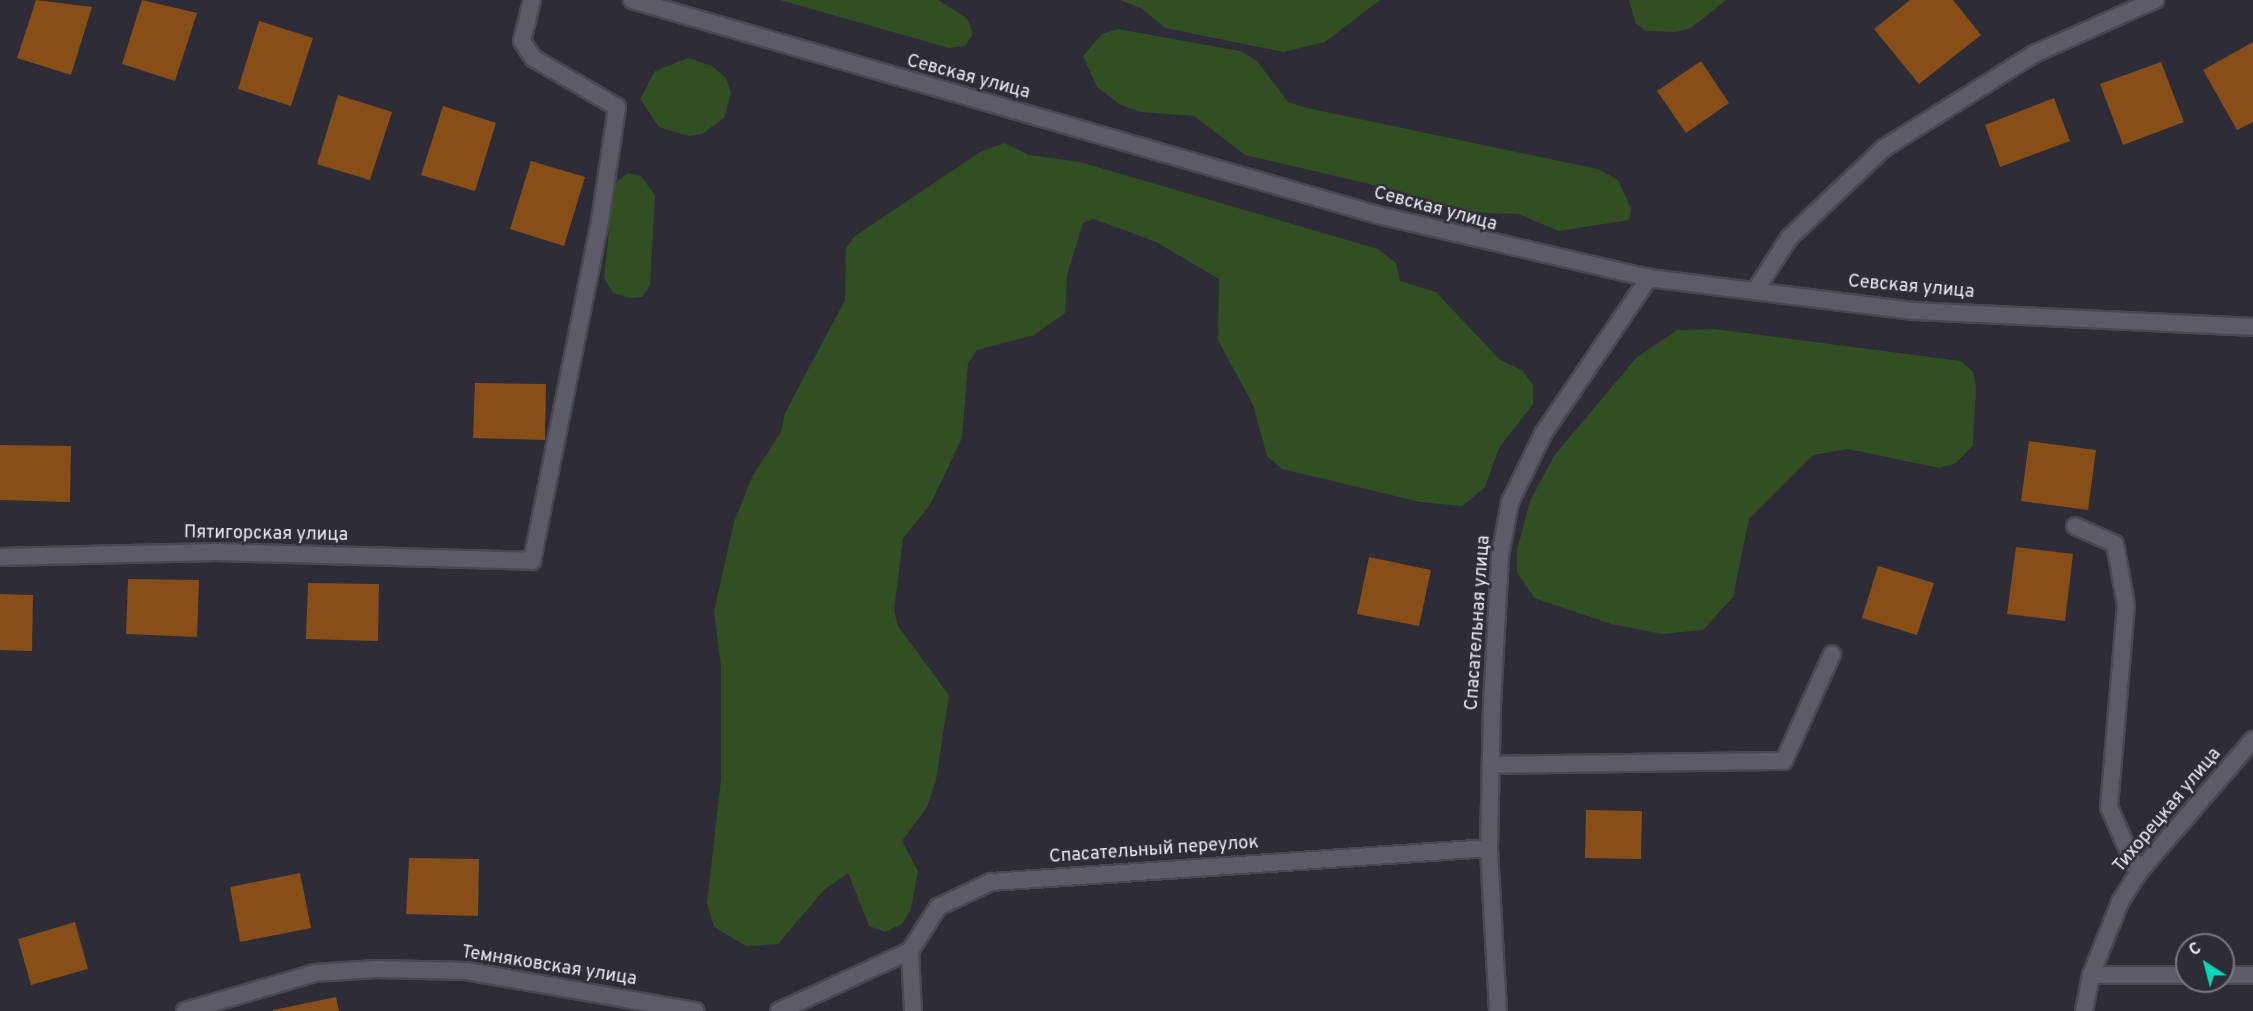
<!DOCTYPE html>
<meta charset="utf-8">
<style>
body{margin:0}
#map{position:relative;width:2253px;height:1011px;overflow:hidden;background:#2d2c37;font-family:Overpass,sans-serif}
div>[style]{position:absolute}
.green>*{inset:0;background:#324e23}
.building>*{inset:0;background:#874e18}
.roads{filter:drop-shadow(2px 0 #484852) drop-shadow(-2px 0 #484852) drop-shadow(0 2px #484852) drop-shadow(0 -2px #484852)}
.service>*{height:16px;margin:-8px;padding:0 8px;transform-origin:8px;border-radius:8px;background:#5c5b68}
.minor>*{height:16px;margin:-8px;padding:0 8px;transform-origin:8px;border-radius:8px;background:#5c5b68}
.tertiary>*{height:16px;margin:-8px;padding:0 8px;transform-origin:8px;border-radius:8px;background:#5c5b68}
span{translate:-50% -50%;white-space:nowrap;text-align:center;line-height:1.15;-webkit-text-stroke:4.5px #2d2c37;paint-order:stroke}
.street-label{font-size:18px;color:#ebebf3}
.north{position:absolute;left:2175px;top:933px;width:60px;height:60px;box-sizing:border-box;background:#2d2c37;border:2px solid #797882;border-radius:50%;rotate:324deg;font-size:16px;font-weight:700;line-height:24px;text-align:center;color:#ebebf3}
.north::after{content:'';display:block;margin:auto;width:21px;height:27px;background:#0bd5b5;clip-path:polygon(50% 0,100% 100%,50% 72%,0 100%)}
</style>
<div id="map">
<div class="green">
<div style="clip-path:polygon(780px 0,938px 0,967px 18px,973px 34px,965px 46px,949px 48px)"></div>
<div style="clip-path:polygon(1120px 0,1380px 0,1325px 42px,1283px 52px,1165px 28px,1141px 8px)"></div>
<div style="clip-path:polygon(1629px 0,1726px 0,1691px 28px,1675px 32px,1646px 31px,1636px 24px)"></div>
<div style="clip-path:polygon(1118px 29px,1240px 51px,1257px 61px,1288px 102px,1307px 108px,1598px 169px,1618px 180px,1631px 209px,1629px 220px,1559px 231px,1518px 214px,1462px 212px,1399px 191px,1245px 155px,1194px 116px,1141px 112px,1121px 105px,1097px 87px,1083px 56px,1102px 34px)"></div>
<div style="clip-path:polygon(688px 58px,712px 66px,726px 78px,731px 93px,724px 118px,702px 134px,688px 136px,659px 127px,640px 99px,655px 71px)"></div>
<div style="clip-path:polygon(1004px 143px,1029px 155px,1080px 162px,1378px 249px,1396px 263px,1400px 281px,1436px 292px,1500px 360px,1522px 370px,1533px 385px,1533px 404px,1499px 448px,1485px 487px,1462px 506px,1420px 502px,1282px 469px,1267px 456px,1253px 405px,1218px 340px,1219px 279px,1156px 242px,1094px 219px,1083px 223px,1067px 275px,1065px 313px,1034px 335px,977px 350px,968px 364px,962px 438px,930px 505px,903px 538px,894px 611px,898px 626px,949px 695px,936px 780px,927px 807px,902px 841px,918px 871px,911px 909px,902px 924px,885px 932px,869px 926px,848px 873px,824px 890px,778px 944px,746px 946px,714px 927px,707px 903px,721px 779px,721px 667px,714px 611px,734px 522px,753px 475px,781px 432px,785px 413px,845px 300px,846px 248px,855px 236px,980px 152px)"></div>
<div style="clip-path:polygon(628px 173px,641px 176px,655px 195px,650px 285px,642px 297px,630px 298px,613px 293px,604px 278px,614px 184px)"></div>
<div style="clip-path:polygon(1714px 329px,1961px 361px,1973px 372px,1976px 386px,1973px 445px,1956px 463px,1939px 468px,1848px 449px,1813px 455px,1749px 519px,1733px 597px,1703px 630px,1662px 634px,1611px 624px,1534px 598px,1517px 572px,1517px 550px,1530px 501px,1554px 456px,1637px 357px,1677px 330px)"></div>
</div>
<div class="building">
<div style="clip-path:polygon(36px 0,92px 7px,71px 75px,17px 58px)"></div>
<div style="clip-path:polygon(142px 0,197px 13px,175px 81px,122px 64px)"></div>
<div style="clip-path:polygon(1910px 0,1953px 0,1981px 35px,1919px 84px,1874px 29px)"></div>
<div style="clip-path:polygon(259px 21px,313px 38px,291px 106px,238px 89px)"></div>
<div style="clip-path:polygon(2253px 42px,2253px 122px,2237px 130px,2203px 70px)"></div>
<div style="clip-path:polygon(1701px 61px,1729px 103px,1686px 133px,1657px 91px)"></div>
<div style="clip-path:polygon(2161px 62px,2184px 122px,2123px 145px,2100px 84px)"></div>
<div style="clip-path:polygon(338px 95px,392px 112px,370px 180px,317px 164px)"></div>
<div style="clip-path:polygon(2054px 98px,2070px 141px,2000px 167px,1985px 125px)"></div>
<div style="clip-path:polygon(443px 106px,496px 123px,475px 191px,421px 175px)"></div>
<div style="clip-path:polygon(531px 161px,585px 177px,564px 246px,510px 229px)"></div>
<div style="clip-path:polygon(475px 383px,546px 384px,545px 440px,473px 438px)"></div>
<div style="clip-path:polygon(2029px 441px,2096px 450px,2088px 510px,2021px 501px)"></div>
<div style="clip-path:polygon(0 445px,71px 446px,70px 502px,0 500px)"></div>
<div style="clip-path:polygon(2016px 547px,2073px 554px,2065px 621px,2007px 614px)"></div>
<div style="clip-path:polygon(1369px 557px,1431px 570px,1419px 626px,1357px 614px)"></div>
<div style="clip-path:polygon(1878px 566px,1934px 583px,1917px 635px,1862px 618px)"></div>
<div style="clip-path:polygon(128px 579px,199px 580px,197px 637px,126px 634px)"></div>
<div style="clip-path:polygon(308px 583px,379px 584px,378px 641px,306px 639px)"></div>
<div style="clip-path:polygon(0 594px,33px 595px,32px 651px,0 650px)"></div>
<div style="clip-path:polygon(1586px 810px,1642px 811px,1641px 859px,1585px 858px)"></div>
<div style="clip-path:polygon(409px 858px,479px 859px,478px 916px,406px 914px)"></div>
<div style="clip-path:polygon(300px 873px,311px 928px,240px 942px,230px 887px)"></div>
<div style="clip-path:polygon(75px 922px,88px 969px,31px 985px,18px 939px)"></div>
<div style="clip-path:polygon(336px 997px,339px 1011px,273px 1011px,273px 1010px)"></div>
</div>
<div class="roads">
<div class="service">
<div style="left:2075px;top:526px;width:44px;rotate:24.2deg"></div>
<div style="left:2115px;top:544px;width:62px;rotate:79.8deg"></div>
<div style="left:2126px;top:605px;width:203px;rotate:94.8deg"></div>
<div style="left:2109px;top:807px;width:72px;rotate:66.3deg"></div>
<div style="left:532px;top:561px;width:347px;rotate:-78.7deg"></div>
<div style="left:600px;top:221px;width:115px;rotate:-81.5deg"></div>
<div style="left:617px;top:107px;width:97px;rotate:-149.7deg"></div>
<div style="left:533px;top:58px;width:20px;rotate:-123deg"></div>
<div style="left:522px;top:41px;width:42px;rotate:-76.3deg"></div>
<div style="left:1491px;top:765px;width:293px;rotate:-0.8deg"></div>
<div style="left:1784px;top:761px;width:117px;rotate:-65.8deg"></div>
</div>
<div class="minor">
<div style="left:1755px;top:291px;width:63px;rotate:-57.3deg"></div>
<div style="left:1789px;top:238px;width:131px;rotate:-43.5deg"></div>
<div style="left:1884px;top:148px;width:177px;rotate:-32.1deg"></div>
<div style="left:2034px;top:54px;width:133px;rotate:-24.1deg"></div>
<div style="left:0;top:557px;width:215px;rotate:-1.3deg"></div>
<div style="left:215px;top:552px;width:317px;rotate:1.6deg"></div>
<div style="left:2091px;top:975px;width:96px"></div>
<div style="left:2223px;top:975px;width:30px"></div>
<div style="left:185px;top:1011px;width:135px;rotate:-16.3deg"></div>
<div style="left:315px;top:973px;width:61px;rotate:-3.8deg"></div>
<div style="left:376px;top:969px;width:90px;rotate:1.3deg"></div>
<div style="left:466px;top:971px;width:233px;rotate:9.9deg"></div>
<div style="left:779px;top:1011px;width:144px;rotate:-24.6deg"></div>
<div style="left:913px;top:1011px;width:60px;rotate:-92.9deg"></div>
<div style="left:910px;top:951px;width:52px;rotate:-57.5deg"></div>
<div style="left:938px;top:907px;width:59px;rotate:-25.3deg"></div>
<div style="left:991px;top:882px;width:499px;rotate:-3.9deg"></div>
<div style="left:1498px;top:1011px;width:163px;rotate:-93.2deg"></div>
<div style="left:1489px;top:848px;width:144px;rotate:-88.8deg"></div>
<div style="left:1492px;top:704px;width:148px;rotate:-86.9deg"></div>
<div style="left:1500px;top:556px;width:55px;rotate:-79.5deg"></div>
<div style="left:1510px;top:502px;width:76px;rotate:-64.1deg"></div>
<div style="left:1543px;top:434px;width:189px;rotate:-55.8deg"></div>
<div style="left:2084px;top:1011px;width:37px;rotate:-79deg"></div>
<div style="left:2091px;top:975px;width:79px;rotate:-68.3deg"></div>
<div style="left:2120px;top:902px;width:34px;rotate:-58deg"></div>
<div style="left:2138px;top:873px;width:176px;rotate:-49.2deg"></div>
</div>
<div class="tertiary">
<div style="left:632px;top:0;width:776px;rotate:16.08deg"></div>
<div style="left:1378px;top:215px;width:278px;rotate:13.1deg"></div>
<div style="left:1649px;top:278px;width:267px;rotate:7.1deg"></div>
<div style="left:1914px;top:311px;width:339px;rotate:2.7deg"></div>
</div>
</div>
<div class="street-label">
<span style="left:968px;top:78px;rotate:15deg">Севская улица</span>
<span style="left:1435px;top:210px;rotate:15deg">Севская улица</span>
<span style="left:1911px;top:288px;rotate:5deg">Севская улица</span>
<span style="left:266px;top:535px;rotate:1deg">Пятигорская улица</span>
<span style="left:1479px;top:623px;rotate:-86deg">Спасательная улица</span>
<span style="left:2168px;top:811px;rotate:-50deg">Тихорецкая улица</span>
<span style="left:1154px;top:851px;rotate:-4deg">Спасательный переулок</span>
<span style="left:549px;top:967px;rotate:9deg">Темняковская улица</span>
</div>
<div class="north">С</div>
</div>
